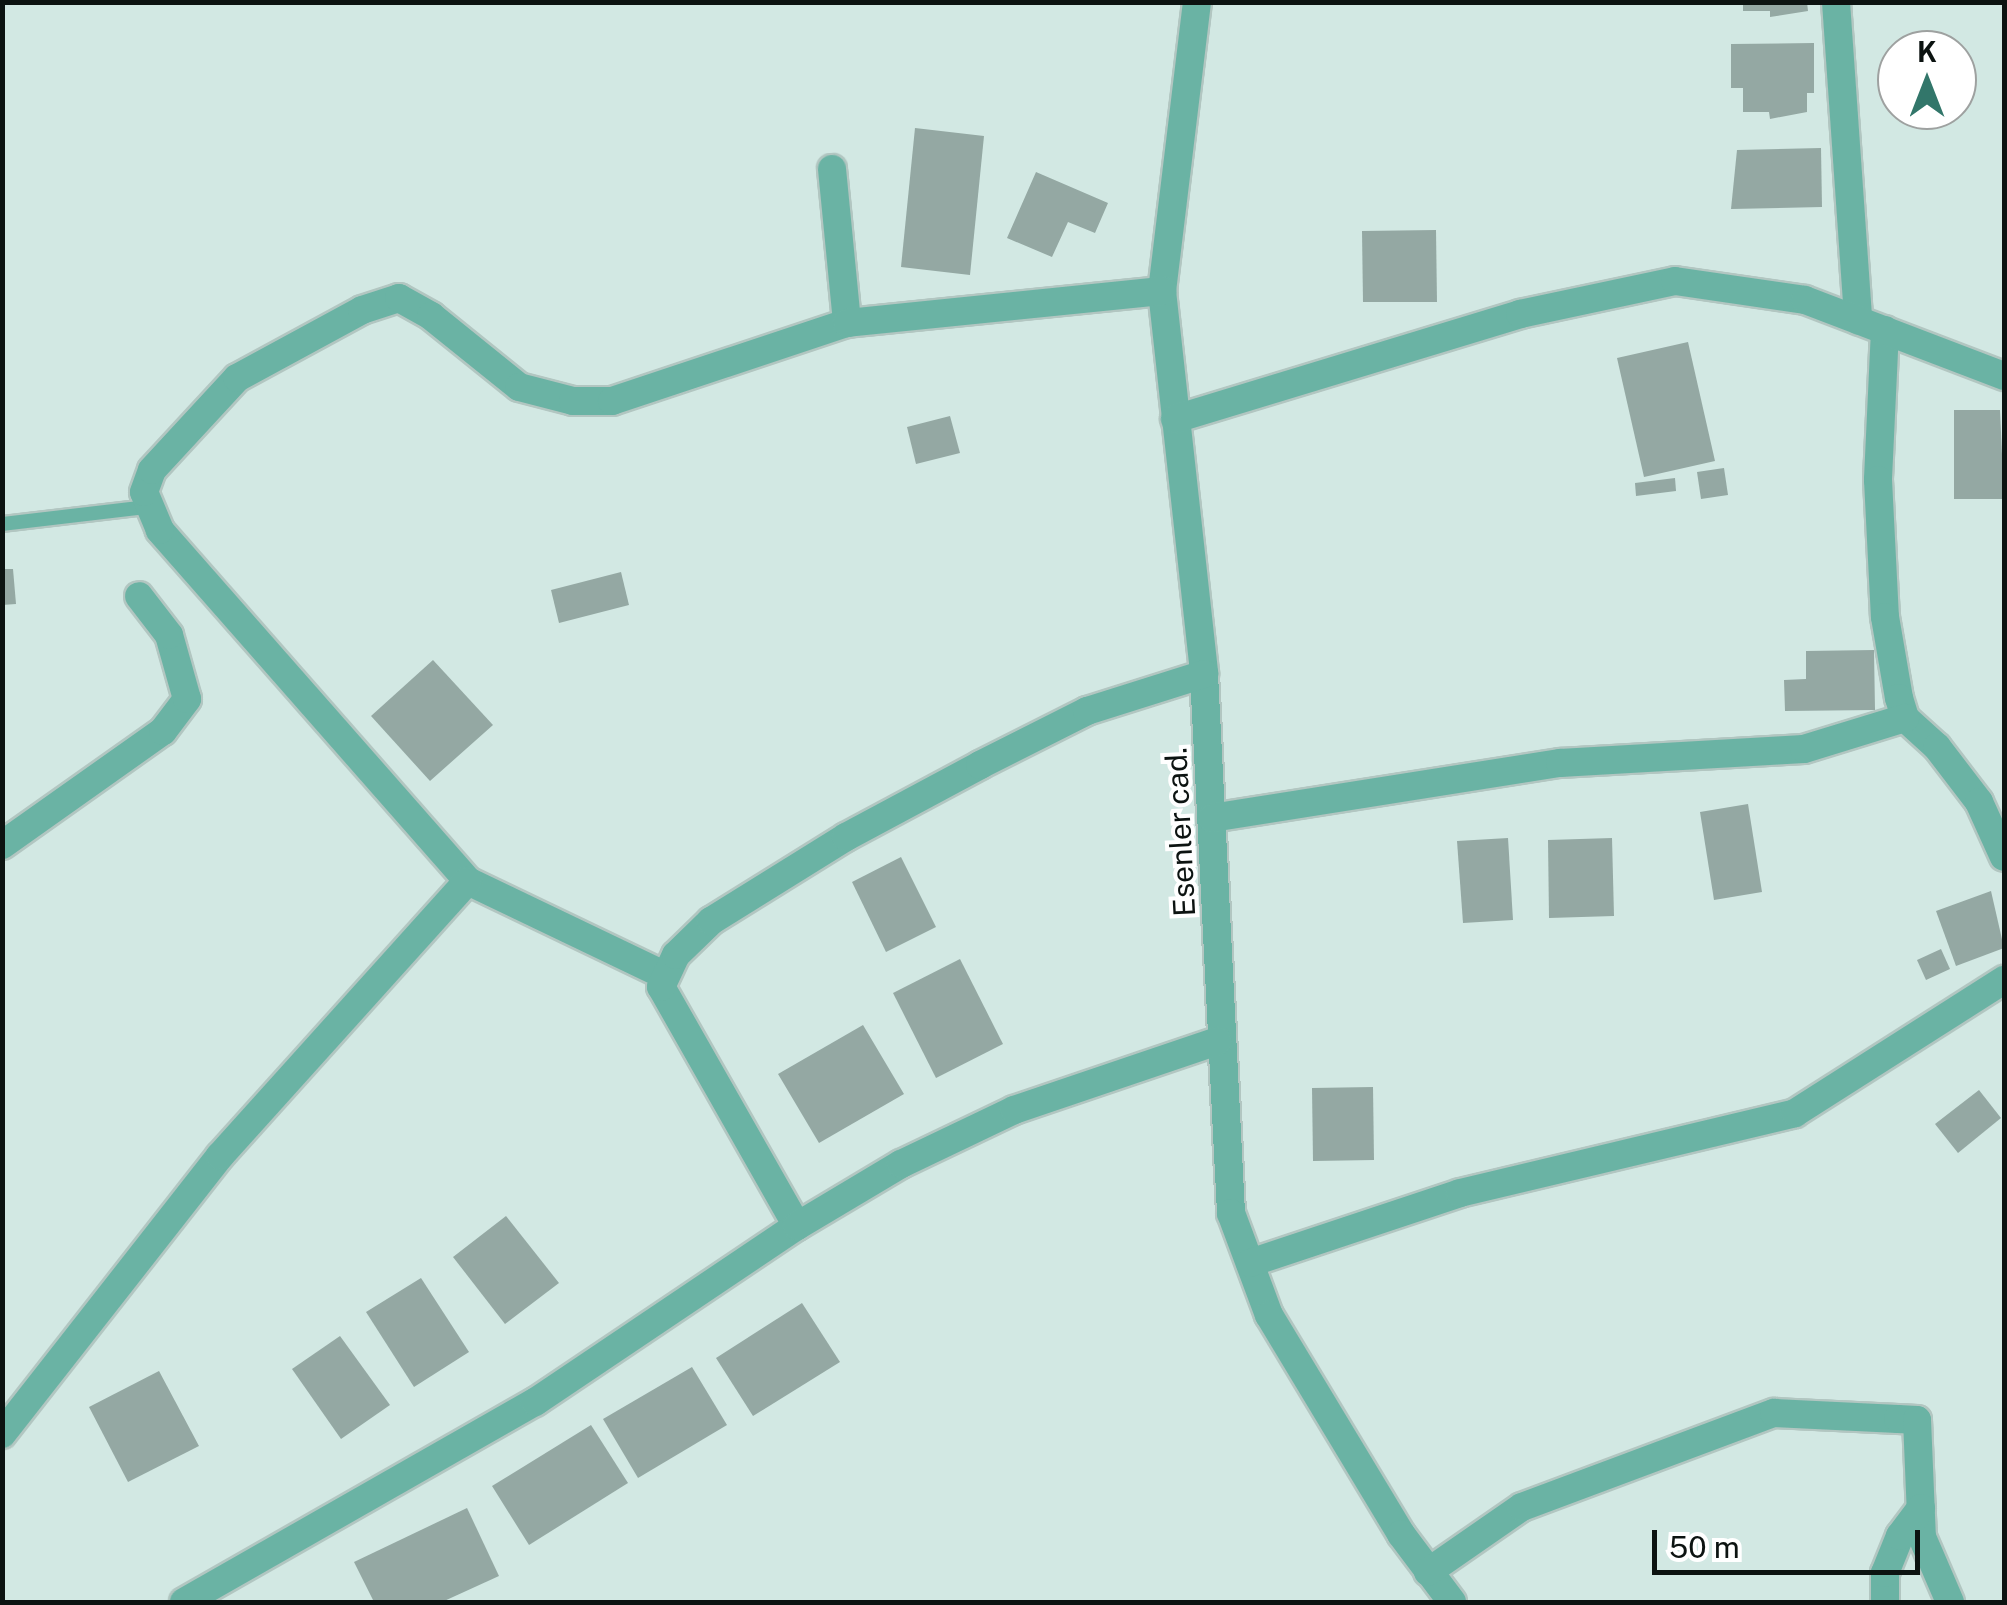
<!DOCTYPE html>
<style>
body{margin:0}
#map{position:relative;width:2007px;height:1605px;overflow:hidden;background:#d2e8e3;font-family:"Public Sans",sans-serif}
div>[style]{position:absolute}
.building>*{inset:0;background:#94a8a3}
.roads{filter:drop-shadow(2px 0 #b2c6c1) drop-shadow(-2px 0 #b2c6c1) drop-shadow(0 2px #b2c6c1) drop-shadow(0 -2px #b2c6c1)}
.lane>*{height:14px;margin:-7px;padding:0 7px;transform-origin:7px;border-radius:7px;background:#6ab3a4}
.street>*{height:28px;margin:-14px;padding:0 14px;transform-origin:14px;border-radius:14px;background:#6ab3a4}
span{translate:-50% -50%;white-space:nowrap;text-align:center;line-height:1.15;-webkit-text-stroke:8px #fff;paint-order:stroke}
.street-label{font-size:30px;color:#0c1311}
.frame{position:absolute;inset:0;border:5px solid #0c1311;pointer-events:none}
.north{position:absolute;left:1877px;top:30px;width:100px;height:100px;box-sizing:border-box;background:#fff;border:2px solid #9ea1a0;border-radius:50%;rotate:0deg;font-size:28px;font-weight:700;line-height:40px;text-align:center;color:#0c1311}
.north::after{content:'';display:block;margin:auto;width:35px;height:45px;background:#32766a;clip-path:polygon(50% 0,100% 100%,50% 72%,0 100%)}
.scale{position:absolute;left:1652px;top:1530px;width:268px;height:45px;box-sizing:border-box;border:5px solid #0c1311;border-top:0;padding-left:12px;font-size:30px;line-height:35px;white-space:nowrap;color:#0c1311;-webkit-text-stroke:8px #fff;paint-order:stroke}
</style>
<div id="map">
<div class="building">
<div style="clip-path:polygon(1743px 2px,1807px 2px,1808px 11px,1770px 17px,1770px 11px,1743px 11px)"></div>
<div style="clip-path:polygon(1814px 43px,1814px 93px,1807px 93px,1807px 112px,1770px 119px,1769px 112px,1743px 112px,1743px 88px,1731px 88px,1731px 44px)"></div>
<div style="clip-path:polygon(915px 128px,984px 136px,970px 275px,901px 267px)"></div>
<div style="clip-path:polygon(1821px 148px,1822px 207px,1731px 209px,1737px 150px)"></div>
<div style="clip-path:polygon(1036px 172px,1108px 203px,1095px 233px,1068px 222px,1052px 257px,1007px 238px)"></div>
<div style="clip-path:polygon(1436px 230px,1437px 302px,1363px 302px,1362px 231px)"></div>
<div style="clip-path:polygon(1688px 342px,1715px 461px,1644px 477px,1617px 358px)"></div>
<div style="clip-path:polygon(1954px 410px,2000px 410px,2004px 499px,1954px 499px)"></div>
<div style="clip-path:polygon(950px 416px,960px 453px,916px 464px,907px 427px)"></div>
<div style="clip-path:polygon(1724px 468px,1728px 495px,1701px 499px,1697px 472px)"></div>
<div style="clip-path:polygon(1675px 478px,1676px 491px,1636px 496px,1635px 483px)"></div>
<div style="clip-path:polygon(2px 569px,13px 569px,16px 604px,2px 605px)"></div>
<div style="clip-path:polygon(621px 572px,629px 605px,559px 623px,551px 590px)"></div>
<div style="clip-path:polygon(1874px 650px,1875px 710px,1785px 711px,1784px 680px,1806px 679px,1806px 651px)"></div>
<div style="clip-path:polygon(433px 660px,493px 725px,430px 781px,371px 716px)"></div>
<div style="clip-path:polygon(1748px 804px,1762px 892px,1714px 900px,1700px 812px)"></div>
<div style="clip-path:polygon(1508px 838px,1513px 920px,1463px 923px,1457px 841px)"></div>
<div style="clip-path:polygon(1612px 838px,1614px 916px,1549px 918px,1548px 840px)"></div>
<div style="clip-path:polygon(901px 857px,936px 927px,886px 952px,852px 882px)"></div>
<div style="clip-path:polygon(1991px 891px,2004px 948px,1956px 966px,1936px 911px)"></div>
<div style="clip-path:polygon(1941px 949px,1950px 969px,1926px 980px,1917px 960px)"></div>
<div style="clip-path:polygon(960px 959px,1003px 1044px,936px 1078px,893px 993px)"></div>
<div style="clip-path:polygon(863px 1025px,904px 1094px,819px 1143px,778px 1074px)"></div>
<div style="clip-path:polygon(1373px 1087px,1374px 1160px,1313px 1161px,1312px 1088px)"></div>
<div style="clip-path:polygon(1979px 1090px,2001px 1118px,1958px 1153px,1935px 1124px)"></div>
<div style="clip-path:polygon(506px 1216px,559px 1283px,505px 1324px,453px 1257px)"></div>
<div style="clip-path:polygon(421px 1278px,469px 1352px,414px 1387px,366px 1312px)"></div>
<div style="clip-path:polygon(802px 1303px,840px 1362px,753px 1416px,716px 1358px)"></div>
<div style="clip-path:polygon(340px 1336px,390px 1405px,341px 1439px,292px 1369px)"></div>
<div style="clip-path:polygon(692px 1367px,727px 1425px,638px 1478px,603px 1419px)"></div>
<div style="clip-path:polygon(159px 1371px,199px 1446px,128px 1482px,89px 1407px)"></div>
<div style="clip-path:polygon(591px 1425px,628px 1483px,529px 1545px,492px 1486px)"></div>
<div style="clip-path:polygon(467px 1508px,499px 1576px,442px 1602px,374px 1602px,354px 1562px)"></div>
</div>
<div class="roads">
<div class="lane">
<div style="left:2px;top:524px;width:146px;rotate:-6.7deg"></div>
</div>
<div class="street">
<div style="left:1197px;top:2px;width:291px;rotate:96.9deg"></div>
<div style="left:1162px;top:291px;width:385px;rotate:83.7deg"></div>
<div style="left:1204px;top:674px;width:540px;rotate:87.13deg"></div>
<div style="left:1231px;top:1213px;width:109px;rotate:69.6deg"></div>
<div style="left:1269px;top:1315px;width:256px;rotate:58.9deg"></div>
<div style="left:1401px;top:1534px;width:85px;rotate:53.1deg"></div>
<div style="left:1836px;top:2px;width:319px;rotate:86deg"></div>
<div style="left:832px;top:169px;width:155px;rotate:84.4deg"></div>
<div style="left:1885px;top:330px;width:150px;rotate:92.7deg"></div>
<div style="left:1878px;top:480px;width:137px;rotate:87.1deg"></div>
<div style="left:1885px;top:617px;width:82px;rotate:80.2deg"></div>
<div style="left:1899px;top:698px;width:21px;rotate:73deg"></div>
<div style="left:1905px;top:718px;width:43px;rotate:42.2deg"></div>
<div style="left:1937px;top:747px;width:69px;rotate:52.6deg"></div>
<div style="left:1979px;top:802px;width:60px;rotate:65.6deg"></div>
<div style="left:1175px;top:419px;width:361px;rotate:-16.9deg"></div>
<div style="left:1520px;top:314px;width:158px;rotate:-12deg"></div>
<div style="left:1675px;top:281px;width:131px;rotate:8.3deg"></div>
<div style="left:1805px;top:300px;width:213px;rotate:20.9deg"></div>
<div style="left:1212px;top:818px;width:352px;rotate:-9deg"></div>
<div style="left:1560px;top:763px;width:244px;rotate:-3.3deg"></div>
<div style="left:1804px;top:749px;width:106px;rotate:-17.1deg"></div>
<div style="left:2px;top:845px;width:197px;rotate:-35.3deg"></div>
<div style="left:163px;top:731px;width:40px;rotate:-53deg"></div>
<div style="left:187px;top:699px;width:66px;rotate:-105.7deg"></div>
<div style="left:169px;top:635px;width:49px;rotate:-127.6deg"></div>
<div style="left:662px;top:974px;width:215px;rotate:-154.4deg"></div>
<div style="left:468px;top:881px;width:467px;rotate:-131.3deg"></div>
<div style="left:160px;top:530px;width:41px;rotate:-112.8deg"></div>
<div style="left:144px;top:492px;width:23px;rotate:-70deg"></div>
<div style="left:152px;top:470px;width:125px;rotate:-47.3deg"></div>
<div style="left:237px;top:378px;width:142px;rotate:-28.5deg"></div>
<div style="left:362px;top:310px;width:39px;rotate:-18deg"></div>
<div style="left:399px;top:298px;width:37px;rotate:29deg"></div>
<div style="left:431px;top:316px;width:113px;rotate:38.9deg"></div>
<div style="left:519px;top:387px;width:56px;rotate:14.5deg"></div>
<div style="left:573px;top:401px;width:39px"></div>
<div style="left:612px;top:401px;width:248px;rotate:-18.4deg"></div>
<div style="left:847px;top:323px;width:317px;rotate:-5.8deg"></div>
<div style="left:797px;top:1226px;width:275px;rotate:-119.6deg"></div>
<div style="left:661px;top:987px;width:35px;rotate:-65deg"></div>
<div style="left:676px;top:955px;width:49px;rotate:-44.2deg"></div>
<div style="left:711px;top:921px;width:159px;rotate:-31.9deg"></div>
<div style="left:846px;top:837px;width:152px;rotate:-28.2deg"></div>
<div style="left:980px;top:765px;width:120px;rotate:-26.8deg"></div>
<div style="left:1087px;top:711px;width:123px;rotate:-17.5deg"></div>
<div style="left:1250px;top:1263px;width:221px;rotate:-18.4deg"></div>
<div style="left:1460px;top:1193px;width:344px;rotate:-13.4deg"></div>
<div style="left:1795px;top:1113px;width:248px;rotate:-32.5deg"></div>
<div style="left:2px;top:1434px;width:353px;rotate:-51.9deg"></div>
<div style="left:220px;top:1156px;width:370px;rotate:-48deg"></div>
<div style="left:1428px;top:1572px;width:114px;rotate:-34.7deg"></div>
<div style="left:1522px;top:1507px;width:269px;rotate:-20.5deg"></div>
<div style="left:1774px;top:1413px;width:124px;rotate:2.8deg"></div>
<div style="left:1898px;top:1419px;width:19px;rotate:3deg"></div>
<div style="left:1917px;top:1420px;width:117px;rotate:87.6deg"></div>
<div style="left:1922px;top:1537px;width:71px;rotate:66.7deg"></div>
<div style="left:184px;top:1602px;width:404px;rotate:-29.7deg"></div>
<div style="left:535px;top:1402px;width:316px;rotate:-33.9deg"></div>
<div style="left:797px;top:1226px;width:121px;rotate:-30.8deg"></div>
<div style="left:901px;top:1164px;width:125px;rotate:-25.5deg"></div>
<div style="left:1014px;top:1110px;width:215px;rotate:-18.7deg"></div>
<div style="left:1885px;top:1602px;width:29px;rotate:-90deg"></div>
<div style="left:1885px;top:1573px;width:40px;rotate:-68deg"></div>
<div style="left:1900px;top:1536px;width:35px;rotate:-53deg"></div>
</div>
</div>
<div class="street-label">
<span style="left:1180px;top:832px;rotate:-93deg">Esenler cad.</span>
</div>
<div class="frame"></div>
<div class="north">K</div>
<div class="scale">50 m</div>
</div>
